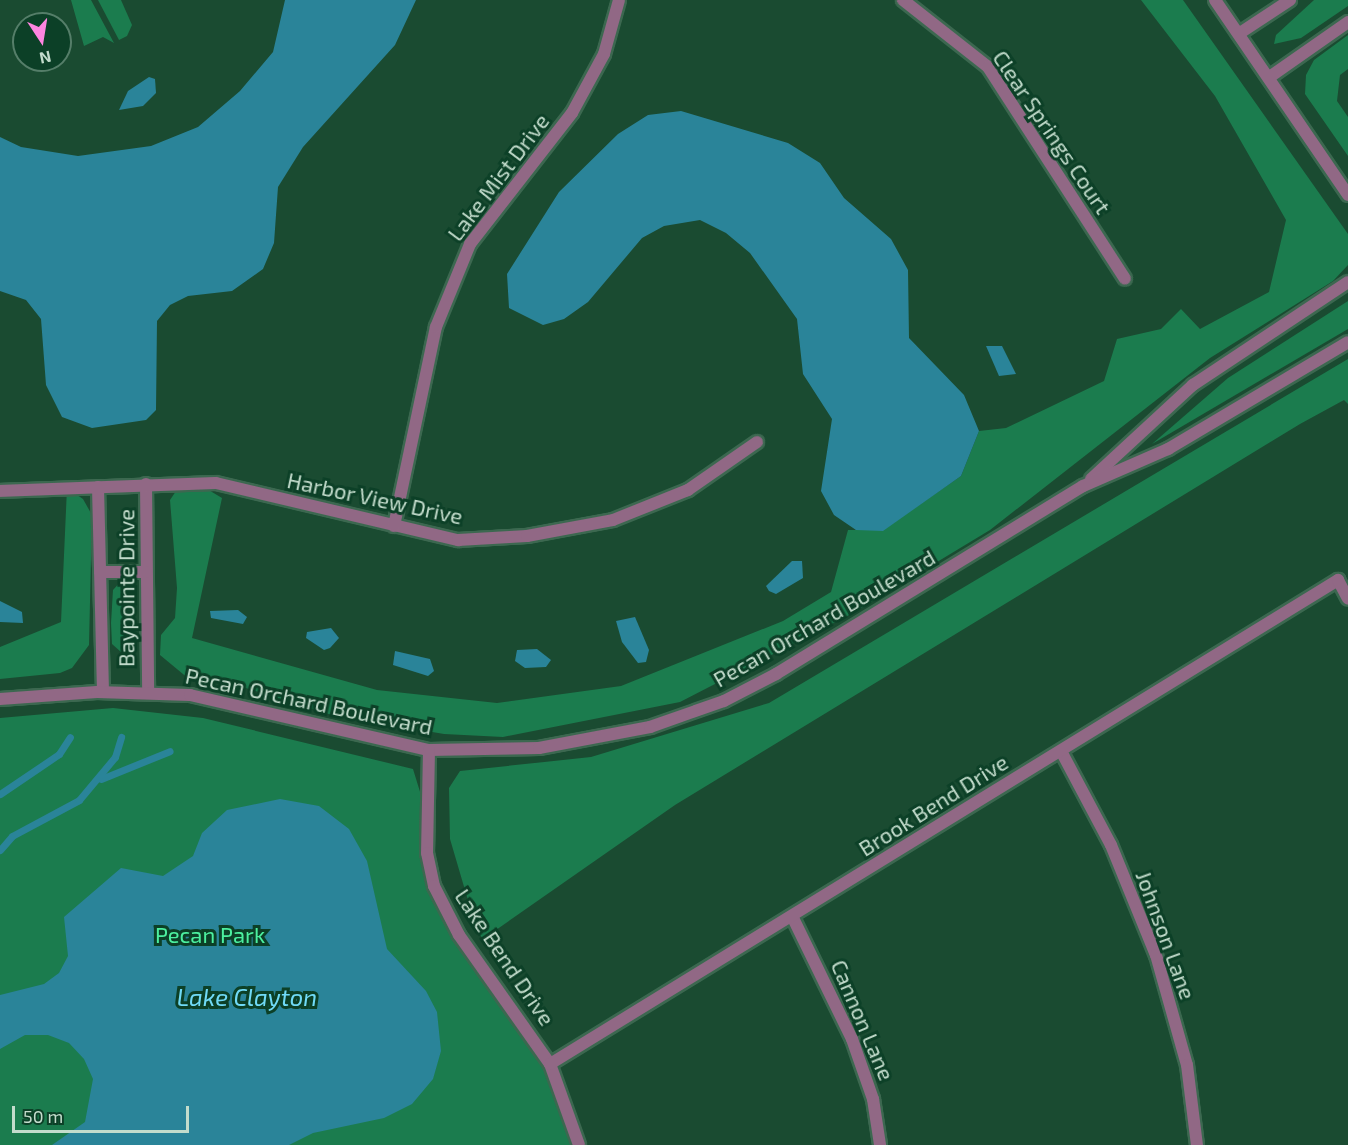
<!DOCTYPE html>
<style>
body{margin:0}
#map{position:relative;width:1348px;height:1145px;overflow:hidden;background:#1a4b31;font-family:"Exo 2",sans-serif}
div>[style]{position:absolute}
.green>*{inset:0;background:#1b7c4e}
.water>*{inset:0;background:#2a8499}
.stream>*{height:7px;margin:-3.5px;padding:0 3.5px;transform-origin:3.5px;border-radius:3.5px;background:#2a8499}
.roads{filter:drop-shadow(2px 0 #3c6850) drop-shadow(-2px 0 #3c6850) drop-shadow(0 2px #3c6850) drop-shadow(0 -2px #3c6850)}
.minor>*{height:12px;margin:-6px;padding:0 6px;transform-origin:6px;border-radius:6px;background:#916885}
.tertiary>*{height:12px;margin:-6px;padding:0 6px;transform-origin:6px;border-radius:6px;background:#916885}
span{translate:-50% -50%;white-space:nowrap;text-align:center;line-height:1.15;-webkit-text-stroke:6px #0c4027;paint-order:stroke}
.street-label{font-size:22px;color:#c3dccc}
.park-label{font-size:22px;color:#4cf09f}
.water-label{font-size:24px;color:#70daf7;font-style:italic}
.north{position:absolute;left:12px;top:12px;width:60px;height:60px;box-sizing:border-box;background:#0c4027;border:2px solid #557e69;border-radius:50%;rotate:168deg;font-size:16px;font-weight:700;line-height:24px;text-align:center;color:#c3dccc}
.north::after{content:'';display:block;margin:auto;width:21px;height:27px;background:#fe85e0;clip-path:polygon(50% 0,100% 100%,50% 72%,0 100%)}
.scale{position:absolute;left:12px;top:1106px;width:177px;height:27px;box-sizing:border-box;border:3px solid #c3dccc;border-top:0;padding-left:8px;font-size:18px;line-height:21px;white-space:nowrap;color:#c3dccc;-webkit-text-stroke:4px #0c4027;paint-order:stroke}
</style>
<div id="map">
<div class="green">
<div style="clip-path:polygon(71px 0,91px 0,114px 43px,103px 37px,84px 46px)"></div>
<div style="clip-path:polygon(98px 0,121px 0,132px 25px,127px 36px,119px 40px)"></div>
<div style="clip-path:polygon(1141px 0,1183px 0,1348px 234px,1348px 265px,1333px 281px,1210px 358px,990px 530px,851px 614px,680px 702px,503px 737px,444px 734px,332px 715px,233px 684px,189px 679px,160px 655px,161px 635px,175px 618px,177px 588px,170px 500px,176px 491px,202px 486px,222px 498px,192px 638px,377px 690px,497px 703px,621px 686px,783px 621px,831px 592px,848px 530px,883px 530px,961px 476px,979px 431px,1006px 428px,1104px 381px,1117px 339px,1161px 329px,1181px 309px,1200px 329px,1269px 292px,1286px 220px,1215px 96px)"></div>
<div style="clip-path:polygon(1314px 0,1348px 0,1348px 6px,1301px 38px,1274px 44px,1276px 35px)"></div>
<div style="clip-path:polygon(1348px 35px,1348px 69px,1340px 75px,1337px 101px,1348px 117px,1348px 156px,1305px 94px,1306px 75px,1314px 60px)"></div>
<div style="clip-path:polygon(1348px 301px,1348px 329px,1152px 444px,1228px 378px)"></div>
<div style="clip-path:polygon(1348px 359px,1348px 404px,1344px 400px,1300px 424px,675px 805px,483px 939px,477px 931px,450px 839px,449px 788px,460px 771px,591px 757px,769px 703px)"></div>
<div style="clip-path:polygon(67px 488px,83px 499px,92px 515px,89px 645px,72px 668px,60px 673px,0 679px,0 647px,61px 622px)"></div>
<div style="clip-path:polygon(123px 579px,132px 600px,132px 632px,130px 649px,121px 652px,112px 644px,111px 623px,113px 590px)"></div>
<div style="clip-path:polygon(113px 708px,203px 718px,413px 769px,421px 795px,429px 891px,457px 942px,531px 1041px,565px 1110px,571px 1145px,0 1145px,0 718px)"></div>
</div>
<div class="water">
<div style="clip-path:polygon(285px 0,416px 0,395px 45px,303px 147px,278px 187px,274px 243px,263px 269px,232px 291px,188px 296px,170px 305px,157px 321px,156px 410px,146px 420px,92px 428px,62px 417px,46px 385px,41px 319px,26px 300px,0 291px,0 137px,21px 147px,78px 156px,151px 146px,198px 127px,240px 91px,273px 52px)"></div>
<div style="clip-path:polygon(149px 77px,155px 79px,156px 93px,143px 106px,119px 110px,128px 91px)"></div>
<div style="clip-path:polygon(681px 111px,788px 143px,820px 163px,844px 198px,891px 239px,908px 270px,909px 338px,964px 395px,979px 431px,961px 476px,883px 531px,856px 530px,834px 515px,821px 491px,832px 419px,803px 374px,797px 319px,750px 253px,726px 233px,700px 220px,664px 226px,642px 238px,588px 302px,564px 319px,543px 325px,509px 308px,507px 274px,559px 192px,618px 134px,648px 115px)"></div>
<div style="clip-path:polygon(986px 346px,1002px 346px,1016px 374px,999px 376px)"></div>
<div style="clip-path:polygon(792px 561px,802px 561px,803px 578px,776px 594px,769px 591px,766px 586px)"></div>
<div style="clip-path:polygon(0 601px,22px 612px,23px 623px,0 622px)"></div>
<div style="clip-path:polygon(238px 610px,247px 617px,243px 624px,211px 618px,210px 611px)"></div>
<div style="clip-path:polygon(635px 617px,649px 650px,646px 662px,638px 663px,622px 642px,616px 621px)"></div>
<div style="clip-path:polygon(331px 628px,339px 638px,330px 648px,324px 650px,306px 638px,307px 632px)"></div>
<div style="clip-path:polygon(537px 649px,551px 660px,546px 667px,525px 668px,515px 661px,517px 650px)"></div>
<div style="clip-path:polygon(395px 651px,430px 659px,434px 671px,428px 676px,393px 665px)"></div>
<div style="clip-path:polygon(280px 799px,319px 806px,349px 829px,367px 861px,387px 949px,426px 991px,437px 1012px,441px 1051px,433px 1079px,412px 1104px,384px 1118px,313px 1133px,289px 1145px,52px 1145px,85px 1122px,93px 1079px,84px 1059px,69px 1043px,48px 1035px,25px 1035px,0 1049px,0 995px,44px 984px,59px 973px,68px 956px,64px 917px,121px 868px,163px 876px,193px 856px,202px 833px,227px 810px)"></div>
</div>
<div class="stream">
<div style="left:101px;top:779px;width:74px;rotate:-22.1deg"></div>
<div style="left:0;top:794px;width:71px;rotate:-34.1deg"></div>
<div style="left:59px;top:754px;width:20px;rotate:-57deg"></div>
<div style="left:0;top:850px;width:18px;rotate:-49deg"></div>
<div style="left:12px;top:836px;width:76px;rotate:-28.2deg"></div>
<div style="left:79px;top:800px;width:56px;rotate:-50.1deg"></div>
<div style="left:115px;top:757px;width:21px;rotate:-73deg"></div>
</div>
<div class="roads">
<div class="minor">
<div style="left:903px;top:0;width:108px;rotate:38.2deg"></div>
<div style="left:988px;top:67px;width:252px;rotate:57.1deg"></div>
<div style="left:1240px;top:33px;width:60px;rotate:-33.4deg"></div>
<div style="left:1271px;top:76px;width:94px;rotate:-35deg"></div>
<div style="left:1091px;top:479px;width:139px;rotate:-42.7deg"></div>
<div style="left:1193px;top:385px;width:186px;rotate:-33.6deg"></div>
<div style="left:146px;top:484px;width:208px;rotate:89.4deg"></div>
<div style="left:98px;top:487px;width:205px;rotate:88.6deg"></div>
<div style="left:0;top:491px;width:216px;rotate:-2.1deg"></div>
<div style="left:216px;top:483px;width:249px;rotate:13.3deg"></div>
<div style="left:458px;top:540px;width:69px;rotate:-3.3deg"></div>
<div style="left:527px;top:536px;width:87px;rotate:-10.5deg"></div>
<div style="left:613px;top:520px;width:81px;rotate:-21.8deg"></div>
<div style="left:688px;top:490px;width:84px;rotate:-34.8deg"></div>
<div style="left:394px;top:526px;width:203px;rotate:-78.1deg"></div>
<div style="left:436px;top:327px;width:90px;rotate:-67.7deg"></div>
<div style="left:470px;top:244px;width:166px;rotate:-52.1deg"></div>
<div style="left:572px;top:113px;width:67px;rotate:-61.5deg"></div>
<div style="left:604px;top:54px;width:56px;rotate:-74.5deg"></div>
<div style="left:100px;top:572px;width:46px"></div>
<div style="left:0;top:699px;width:97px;rotate:-4.1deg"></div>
<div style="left:97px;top:692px;width:93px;rotate:1.8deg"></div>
<div style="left:190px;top:695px;width:245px;rotate:13deg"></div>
<div style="left:429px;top:750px;width:110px;rotate:-1deg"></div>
<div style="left:539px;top:748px;width:113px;rotate:-10.7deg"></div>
<div style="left:650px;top:727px;width:78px;rotate:-19.4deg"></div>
<div style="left:724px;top:701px;width:59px;rotate:-27.4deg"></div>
<div style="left:776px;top:674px;width:360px;rotate:-31.5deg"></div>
<div style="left:1083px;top:486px;width:93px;rotate:-23.5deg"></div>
<div style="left:1168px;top:449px;width:209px;rotate:-30.7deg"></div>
<div style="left:429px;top:750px;width:103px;rotate:91.1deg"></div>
<div style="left:427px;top:853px;width:34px;rotate:78deg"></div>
<div style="left:434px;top:886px;width:55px;rotate:63deg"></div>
<div style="left:459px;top:935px;width:158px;rotate:54.8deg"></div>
<div style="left:550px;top:1064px;width:86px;rotate:70.3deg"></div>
<div style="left:1061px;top:751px;width:106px;rotate:62deg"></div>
<div style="left:1111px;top:845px;width:119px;rotate:67.8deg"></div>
<div style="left:1156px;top:955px;width:114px;rotate:74.3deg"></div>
<div style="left:1187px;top:1065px;width:81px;rotate:82.9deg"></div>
<div style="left:792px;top:916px;width:137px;rotate:64deg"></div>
<div style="left:852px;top:1039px;width:64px;rotate:70.7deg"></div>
<div style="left:873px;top:1099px;width:47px;rotate:81.3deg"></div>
<div style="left:550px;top:1064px;width:925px;rotate:-31.56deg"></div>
<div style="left:1338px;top:580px;width:21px;rotate:62deg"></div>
</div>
<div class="tertiary">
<div style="left:1215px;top:0;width:236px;rotate:55.7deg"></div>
</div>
</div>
<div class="street-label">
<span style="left:1052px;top:132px;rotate:56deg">Clear Springs Court</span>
<span style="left:498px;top:177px;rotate:-53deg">Lake Mist Drive</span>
<span style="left:375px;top:498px;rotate:12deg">Harbor View Drive</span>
<span style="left:126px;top:588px;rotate:-90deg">Baypointe Drive</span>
<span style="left:824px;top:618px;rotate:-30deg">Pecan Orchard Boulevard</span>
<span style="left:309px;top:701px;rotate:12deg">Pecan Orchard Boulevard</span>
<span style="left:933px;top:805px;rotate:-32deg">Brook Bend Drive</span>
<span style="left:1166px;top:935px;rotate:70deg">Johnson Lane</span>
<span style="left:505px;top:957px;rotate:56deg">Lake Bend Drive</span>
<span style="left:863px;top:1020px;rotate:67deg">Cannon Lane</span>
</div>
<div class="park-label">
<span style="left:210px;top:935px">Pecan Park</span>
</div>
<div class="water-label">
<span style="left:247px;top:997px">Lake Clayton</span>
</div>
<div class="north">N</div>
<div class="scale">50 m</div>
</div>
